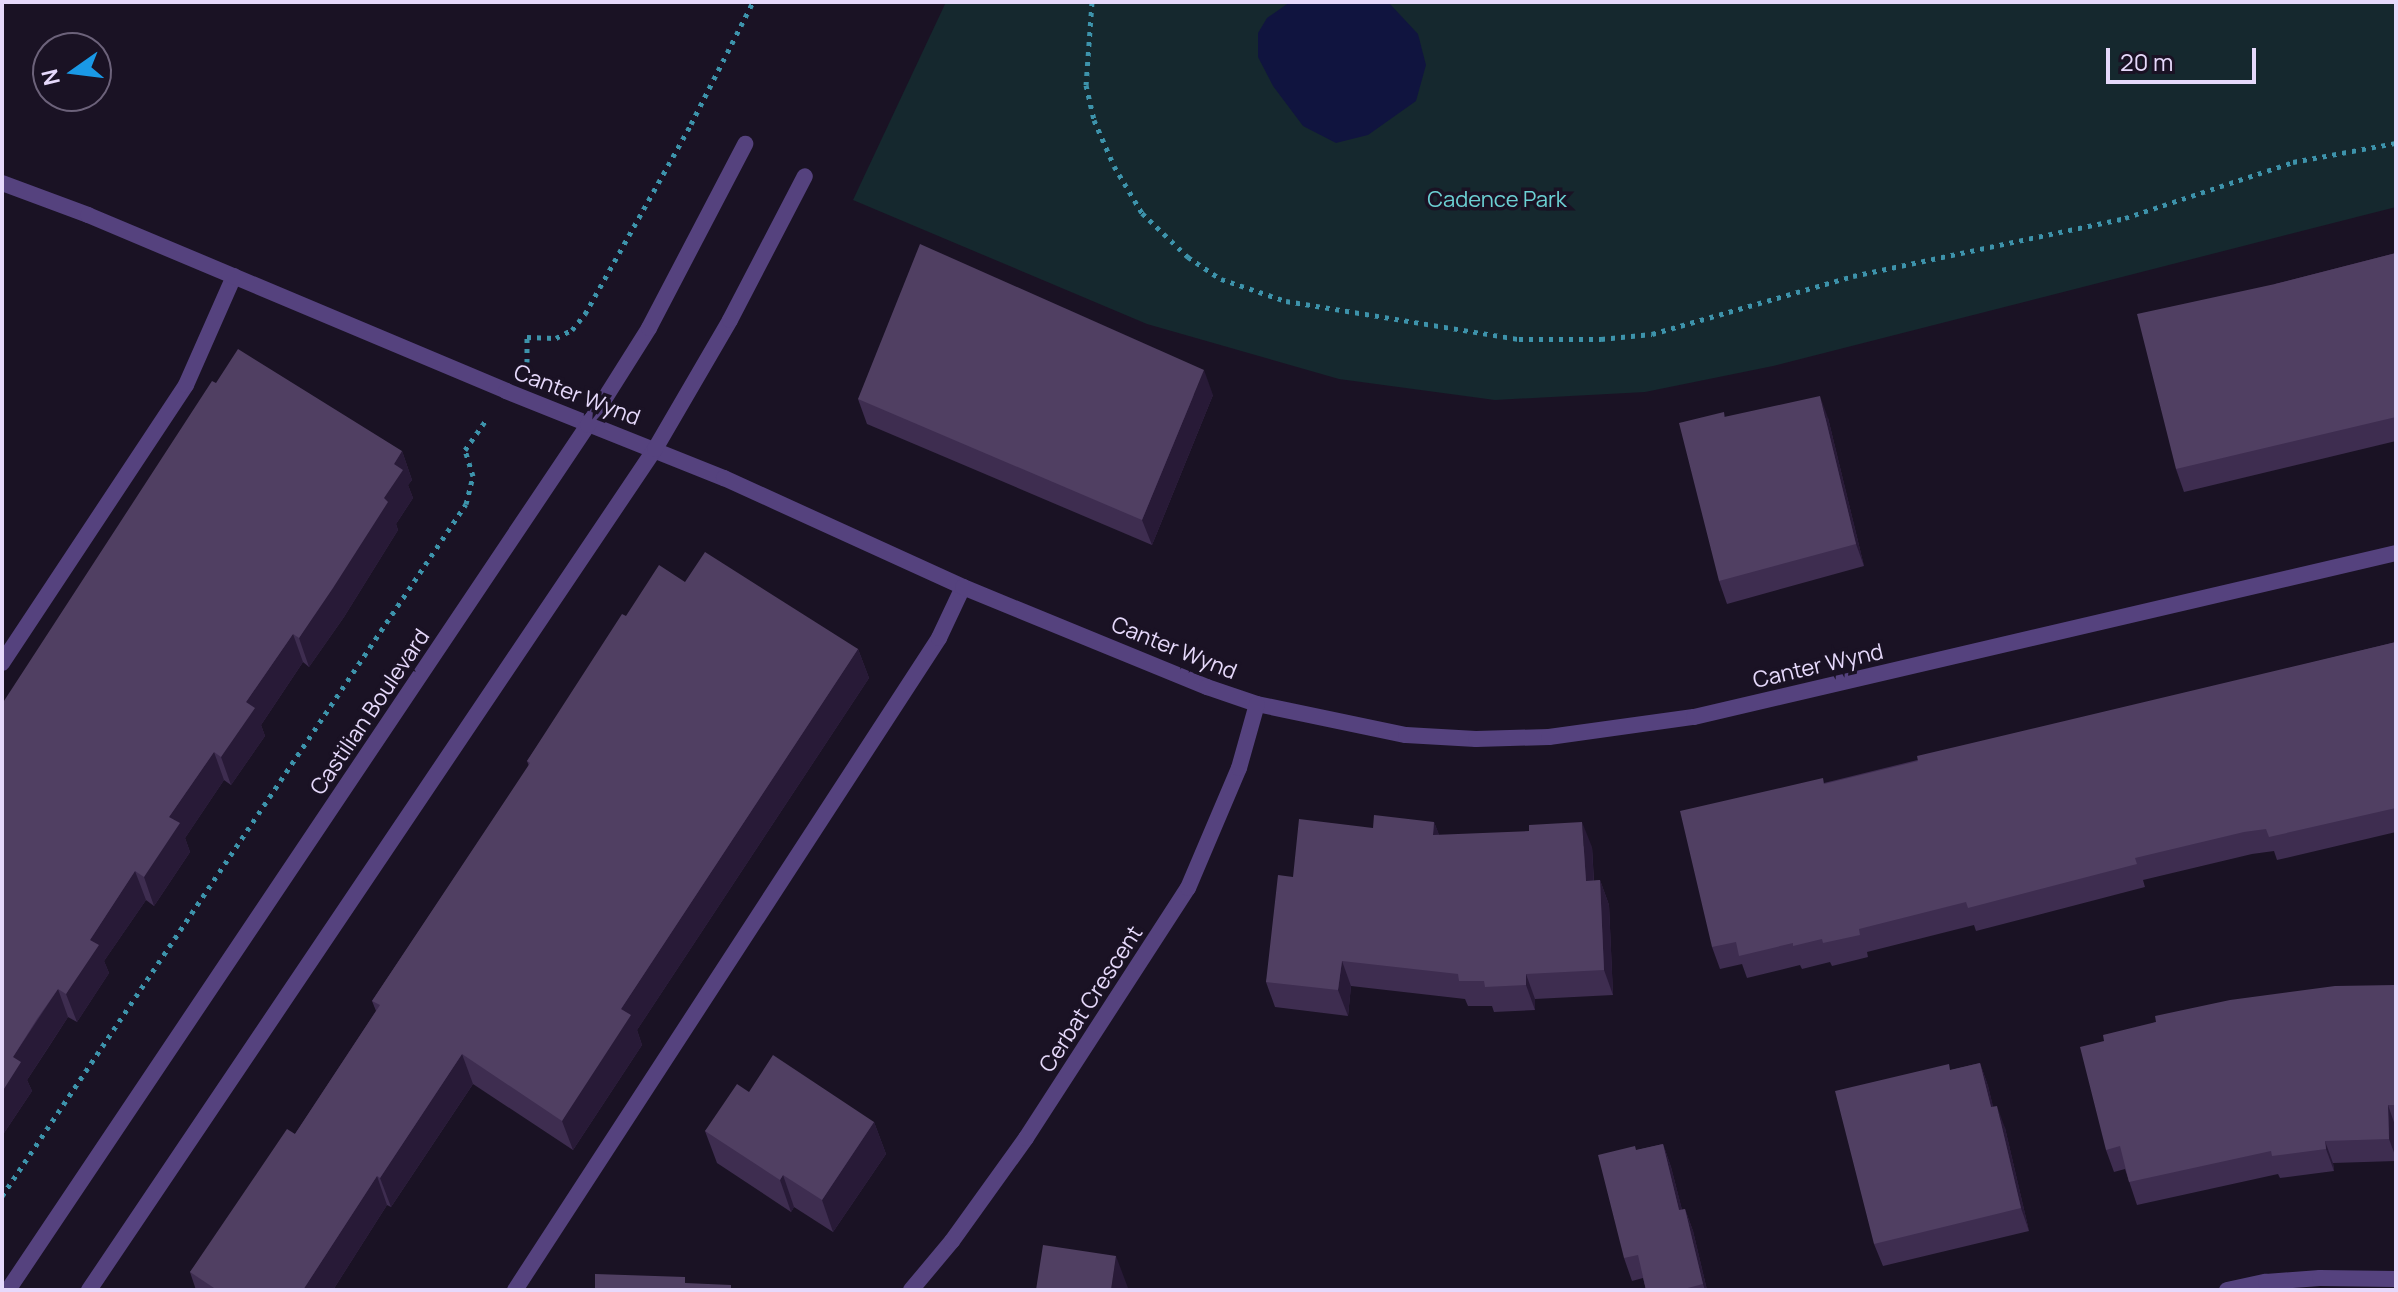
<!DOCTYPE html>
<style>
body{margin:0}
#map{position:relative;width:2398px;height:1292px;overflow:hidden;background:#1a1224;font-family:Manrope,sans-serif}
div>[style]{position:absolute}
.green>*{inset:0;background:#15282e}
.water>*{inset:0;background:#10143f}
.path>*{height:5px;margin-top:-2.5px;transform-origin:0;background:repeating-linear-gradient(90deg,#3d93ab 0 4px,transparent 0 10px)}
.lane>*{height:16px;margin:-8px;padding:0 8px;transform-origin:8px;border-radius:8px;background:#55427e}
.street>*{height:16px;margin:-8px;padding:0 8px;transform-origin:8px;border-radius:8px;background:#55427e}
.wall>*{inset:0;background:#3e2d50}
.shaded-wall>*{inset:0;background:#281a37}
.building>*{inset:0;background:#503f62}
span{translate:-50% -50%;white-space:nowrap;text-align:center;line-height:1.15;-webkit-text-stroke:7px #1a1224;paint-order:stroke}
.park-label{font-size:22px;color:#6cd1d4}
.street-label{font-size:22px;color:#e6d9fb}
.frame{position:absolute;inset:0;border:4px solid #e6d9fb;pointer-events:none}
.north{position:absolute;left:32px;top:32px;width:80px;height:80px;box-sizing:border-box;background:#1a1224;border:2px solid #6c627a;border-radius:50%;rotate:256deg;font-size:22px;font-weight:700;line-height:32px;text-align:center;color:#e6d9fb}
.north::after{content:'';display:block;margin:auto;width:28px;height:36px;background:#1a99e6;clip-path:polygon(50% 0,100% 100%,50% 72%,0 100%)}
.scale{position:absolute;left:2106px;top:48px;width:150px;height:36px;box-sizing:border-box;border:4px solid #e6d9fb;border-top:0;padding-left:10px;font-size:24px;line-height:28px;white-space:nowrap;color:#e6d9fb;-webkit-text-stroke:6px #1a1224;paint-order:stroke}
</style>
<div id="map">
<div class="green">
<div style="clip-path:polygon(946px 2px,2396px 2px,2396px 207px,1773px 366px,1645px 392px,1495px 400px,1339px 379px,1147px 324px,853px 200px)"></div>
</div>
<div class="water">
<div style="clip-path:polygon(1290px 2px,1390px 4px,1418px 34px,1426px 65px,1416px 101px,1368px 135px,1336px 143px,1303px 126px,1273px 86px,1258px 57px,1258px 33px,1267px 18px)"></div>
</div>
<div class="path">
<div style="left:1092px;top:2px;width:83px;rotate:94.1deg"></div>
<div style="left:1086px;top:85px;width:36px;rotate:77deg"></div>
<div style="left:1094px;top:120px;width:50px;rotate:66.5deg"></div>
<div style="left:1114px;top:166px;width:55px;rotate:59.2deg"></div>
<div style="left:1142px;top:213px;width:64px;rotate:43.7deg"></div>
<div style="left:1188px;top:257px;width:40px;rotate:34deg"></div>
<div style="left:1221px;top:279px;width:69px;rotate:18.7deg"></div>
<div style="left:1286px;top:301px;width:236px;rotate:9.3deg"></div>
<div style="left:1519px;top:339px;width:82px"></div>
<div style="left:1601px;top:339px;width:51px;rotate:-5.6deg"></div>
<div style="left:1652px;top:334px;width:209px;rotate:-16.1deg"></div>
<div style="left:1853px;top:276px;width:278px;rotate:-12deg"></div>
<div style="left:2125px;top:218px;width:177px;rotate:-18.4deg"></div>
<div style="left:2293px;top:162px;width:105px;rotate:-10.5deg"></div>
<div style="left:527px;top:362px;width:25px;rotate:-90deg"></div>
<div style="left:527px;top:337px;width:29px;rotate:2deg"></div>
<div style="left:556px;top:338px;width:18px;rotate:-27deg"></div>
<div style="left:572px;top:330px;width:21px;rotate:-51deg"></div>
<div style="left:585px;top:314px;width:218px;rotate:-60.8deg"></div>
<div style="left:691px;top:124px;width:137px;rotate:-63.1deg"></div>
<div style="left:2px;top:1196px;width:833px;rotate:-56.16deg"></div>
<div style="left:466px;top:504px;width:29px;rotate:-76deg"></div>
<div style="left:473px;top:476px;width:27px;rotate:-107deg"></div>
<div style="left:465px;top:450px;width:38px;rotate:-55deg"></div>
</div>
<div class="lane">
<div style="left:2px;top:663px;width:333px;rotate:-56.5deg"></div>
<div style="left:186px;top:385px;width:119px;rotate:-66.2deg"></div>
<div style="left:515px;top:1290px;width:778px;rotate:-56.96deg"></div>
<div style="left:939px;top:638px;width:56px;rotate:-64.8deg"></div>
</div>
<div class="street">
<div style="left:2px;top:183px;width:92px;rotate:20.4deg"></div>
<div style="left:88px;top:215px;width:454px;rotate:22.8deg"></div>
<div style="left:506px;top:391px;width:235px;rotate:21.8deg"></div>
<div style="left:724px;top:478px;width:263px;rotate:24.5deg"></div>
<div style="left:963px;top:587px;width:264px;rotate:22.3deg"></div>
<div style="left:1207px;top:687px;width:53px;rotate:18.8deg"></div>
<div style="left:1257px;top:704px;width:152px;rotate:11.8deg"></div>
<div style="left:1406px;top:735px;width:70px;rotate:3.3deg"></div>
<div style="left:1476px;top:739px;width:73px;rotate:-1.6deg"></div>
<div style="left:1549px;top:737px;width:146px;rotate:-7.9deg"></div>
<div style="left:1694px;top:717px;width:721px;rotate:-13.15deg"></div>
<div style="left:8px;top:1290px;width:1041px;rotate:-56.16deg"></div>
<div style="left:588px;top:425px;width:115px;rotate:-57.8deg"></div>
<div style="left:649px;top:328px;width:208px;rotate:-62.4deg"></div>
<div style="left:89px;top:1290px;width:1014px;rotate:-56.06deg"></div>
<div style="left:655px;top:449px;width:149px;rotate:-59.8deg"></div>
<div style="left:730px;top:320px;width:162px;rotate:-62.5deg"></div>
<div style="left:911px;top:1290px;width:64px;rotate:-50.1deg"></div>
<div style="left:952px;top:1241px;width:127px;rotate:-54.3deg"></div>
<div style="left:1026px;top:1138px;width:298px;rotate:-57.1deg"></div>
<div style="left:1188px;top:888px;width:130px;rotate:-67deg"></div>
<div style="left:1239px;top:768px;width:66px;rotate:-74.3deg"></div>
<div style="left:2227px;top:1290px;width:40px;rotate:-12deg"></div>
<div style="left:2266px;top:1282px;width:54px;rotate:-4.2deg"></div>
<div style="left:2320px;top:1278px;width:76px;rotate:0.8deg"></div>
</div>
<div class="wall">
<div style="clip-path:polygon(2396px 253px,2396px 441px,2184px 492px,2176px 469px,2275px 284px)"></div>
<div style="clip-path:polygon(1213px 395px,1152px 545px,867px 424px,858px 399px)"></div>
<div style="clip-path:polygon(1724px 412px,1725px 417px,1828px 418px,1864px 566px,1727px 604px,1719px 581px)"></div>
<div style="clip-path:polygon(402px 451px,412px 480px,408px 485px,413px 498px,396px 524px,398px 530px,344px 617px,309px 667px,303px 662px,261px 725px,265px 736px,231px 785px,224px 780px,185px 838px,190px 852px,154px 906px,146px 900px,104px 961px,109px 973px,77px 1022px,68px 1017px,48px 1048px,27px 1080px,32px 1091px,2px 1136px,2px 704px)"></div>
<div style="clip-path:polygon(685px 582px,858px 649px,869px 678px,637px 1030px,642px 1045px,573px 1150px,473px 1084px,391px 1207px,387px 1205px,333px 1290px,196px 1290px,190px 1272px,295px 1134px,376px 1011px,372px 1001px,529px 766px,527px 761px,626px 616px)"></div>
<div style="clip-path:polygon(2396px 642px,2396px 832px,2277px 860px,2274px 851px,2252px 854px,2143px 880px,2145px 887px,1976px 931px,1974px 925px,1867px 952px,1868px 957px,1832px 966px,1830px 962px,1802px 969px,1800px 965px,1747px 978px,1742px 964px,1720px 969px,1712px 947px,1824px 783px)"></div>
<div style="clip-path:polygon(1434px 822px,1439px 835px,1592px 847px,1594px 881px,1600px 880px,1609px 905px,1613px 995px,1535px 999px,1535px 1010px,1494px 1012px,1492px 1006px,1468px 1006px,1465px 999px,1351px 986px,1348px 1016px,1275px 1007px,1266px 982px,1293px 877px,1373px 828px)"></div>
<div style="clip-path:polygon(2396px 985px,2396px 1161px,2333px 1163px,2334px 1171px,2280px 1178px,2278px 1174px,2137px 1205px,2125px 1169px,2114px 1172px,2106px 1150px,2104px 1041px,2156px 1022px)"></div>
<div style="clip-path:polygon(1980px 1063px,1988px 1086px,1993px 1107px,2005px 1128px,2029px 1231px,1883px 1266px,1874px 1244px,1951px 1070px)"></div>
<div style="clip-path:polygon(749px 1092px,874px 1122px,886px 1154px,833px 1232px,794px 1207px,791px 1212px,717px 1163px,705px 1131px)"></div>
<div style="clip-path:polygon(1663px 1144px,1671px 1167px,1682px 1210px,1685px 1209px,1693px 1231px,1707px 1290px,1646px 1290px,1643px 1278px,1632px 1281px,1624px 1258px,1637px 1150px)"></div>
</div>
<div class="shaded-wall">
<div style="clip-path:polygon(1204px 370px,1213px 395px,1152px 545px,1142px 520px)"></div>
<div style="clip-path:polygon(1820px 396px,1828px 418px,1864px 566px,1856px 544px)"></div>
<div style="clip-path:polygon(402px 451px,412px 480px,408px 485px,413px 498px,396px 524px,398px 530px,344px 617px,309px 667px,299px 638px,384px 498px,394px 464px)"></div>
<div style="clip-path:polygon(293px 634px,303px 662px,261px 725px,265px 736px,231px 785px,221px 757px,246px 702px)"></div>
<div style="clip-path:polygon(858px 649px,869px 678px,637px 1030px,642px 1045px,573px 1150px,562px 1121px,621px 1009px)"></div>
<div style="clip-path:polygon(214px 752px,224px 780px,185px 838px,190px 852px,154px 906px,144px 877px,169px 817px)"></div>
<div style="clip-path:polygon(1434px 822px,1444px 847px,1433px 835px)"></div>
<div style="clip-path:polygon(1582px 822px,1592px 847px,1595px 906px,1586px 881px)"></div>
<div style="clip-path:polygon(135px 871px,146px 900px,104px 961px,109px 973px,77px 1022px,66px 994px,90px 940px)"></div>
<div style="clip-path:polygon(1600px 880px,1609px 905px,1613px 995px,1604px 970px)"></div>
<div style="clip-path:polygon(1342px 961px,1351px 986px,1348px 1016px,1338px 990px)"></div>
<div style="clip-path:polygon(1526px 974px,1535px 999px,1535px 1010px,1526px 985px)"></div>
<div style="clip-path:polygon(58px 989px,68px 1017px,27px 1080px,32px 1091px,2px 1136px,2px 1092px,13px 1057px)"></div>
<div style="clip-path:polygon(462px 1054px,473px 1084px,391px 1207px,380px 1178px)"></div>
<div style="clip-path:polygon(1980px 1063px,1988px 1086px,1999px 1130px,1991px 1107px)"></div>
<div style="clip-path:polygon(2388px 1105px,2396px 1128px,2396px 1158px,2389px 1139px)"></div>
<div style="clip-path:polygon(1997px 1106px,2005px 1128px,2029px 1231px,2021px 1208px)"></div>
<div style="clip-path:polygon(874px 1122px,886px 1154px,833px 1232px,822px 1200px)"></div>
<div style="clip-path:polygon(2325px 1141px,2333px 1163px,2334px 1171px,2326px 1149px)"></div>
<div style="clip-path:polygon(1663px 1144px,1671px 1167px,1688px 1233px,1679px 1210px)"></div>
<div style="clip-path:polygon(783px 1175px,794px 1207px,791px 1212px,780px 1180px)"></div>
<div style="clip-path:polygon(377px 1176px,387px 1205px,333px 1290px,303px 1290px)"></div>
<div style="clip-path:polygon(1685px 1209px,1693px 1231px,1707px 1290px,1705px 1290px,1703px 1284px)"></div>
<div style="clip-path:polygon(1116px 1256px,1128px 1288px,1128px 1290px,1111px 1290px)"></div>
</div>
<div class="building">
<div style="clip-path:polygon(920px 244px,1204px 370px,1142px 520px,858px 399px)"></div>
<div style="clip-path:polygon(2396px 253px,2396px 417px,2176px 469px,2137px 314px,2275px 284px)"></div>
<div style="clip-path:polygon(238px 349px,402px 451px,394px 464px,403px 470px,384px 498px,388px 502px,333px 588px,299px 638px,293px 634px,246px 702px,255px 708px,221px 757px,214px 752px,169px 817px,180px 823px,144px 877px,135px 871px,90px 940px,99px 945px,66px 994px,58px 989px,37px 1019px,13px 1057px,21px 1062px,2px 1092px,2px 704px,212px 381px,216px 383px)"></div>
<div style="clip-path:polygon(1820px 396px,1856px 544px,1719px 581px,1679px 423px,1724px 412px,1724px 417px)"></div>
<div style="clip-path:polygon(705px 552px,858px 649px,621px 1009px,631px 1015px,562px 1121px,462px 1054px,380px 1178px,377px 1176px,303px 1290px,217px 1290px,190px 1272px,287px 1129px,295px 1134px,380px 1005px,372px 1001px,530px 763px,527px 761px,622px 614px,626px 616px,659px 565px,685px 582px)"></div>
<div style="clip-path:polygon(2396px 642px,2396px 808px,2269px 837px,2266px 829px,2244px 832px,2135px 858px,2137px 864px,1968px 908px,1966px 902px,1859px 929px,1860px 935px,1823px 943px,1822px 939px,1793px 946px,1793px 943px,1739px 956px,1736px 942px,1712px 947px,1680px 811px,1823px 778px,1824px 784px,1918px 761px,1917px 756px,1972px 743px)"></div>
<div style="clip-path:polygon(1374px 815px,1434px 822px,1433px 835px,1529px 831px,1529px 825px,1582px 822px,1586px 881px,1600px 880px,1604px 970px,1526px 974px,1526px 985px,1485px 987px,1484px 981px,1459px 981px,1458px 974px,1342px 961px,1338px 990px,1266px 982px,1278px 875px,1293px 877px,1299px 819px,1373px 828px)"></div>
<div style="clip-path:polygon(2396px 985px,2396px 1105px,2388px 1105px,2389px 1139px,2325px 1141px,2326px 1149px,2272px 1156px,2271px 1151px,2129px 1182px,2120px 1146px,2106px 1150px,2080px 1047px,2104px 1041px,2103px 1035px,2156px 1022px,2155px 1016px,2230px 1000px,2335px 986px)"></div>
<div style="clip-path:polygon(773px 1055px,874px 1122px,822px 1200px,783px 1175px,780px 1180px,705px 1131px,737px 1084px,749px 1092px)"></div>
<div style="clip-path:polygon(1980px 1063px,1991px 1107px,1997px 1106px,2021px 1208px,1874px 1244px,1835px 1091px,1949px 1064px,1950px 1070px)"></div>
<div style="clip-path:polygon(1663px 1144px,1679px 1210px,1685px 1209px,1703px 1284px,1680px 1290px,1646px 1290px,1638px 1255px,1624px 1258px,1598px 1155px,1635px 1146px,1636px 1150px)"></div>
<div style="clip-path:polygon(1043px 1245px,1116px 1256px,1111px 1290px,1036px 1290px)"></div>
<div style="clip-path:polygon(595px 1274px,685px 1277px,685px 1283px,731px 1285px,731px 1290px,595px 1290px)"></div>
</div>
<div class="park-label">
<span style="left:1497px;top:200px">Cadence Park</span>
</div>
<div class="street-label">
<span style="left:577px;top:395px;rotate:21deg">Canter Wynd</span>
<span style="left:1174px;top:648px;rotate:22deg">Canter Wynd</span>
<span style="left:1818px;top:666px;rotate:-13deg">Canter Wynd</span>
<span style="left:370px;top:712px;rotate:-56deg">Castilian Boulevard</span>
<span style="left:1091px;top:999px;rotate:-57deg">Cerbat Crescent</span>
</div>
<div class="frame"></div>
<div class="north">N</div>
<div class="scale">20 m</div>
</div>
